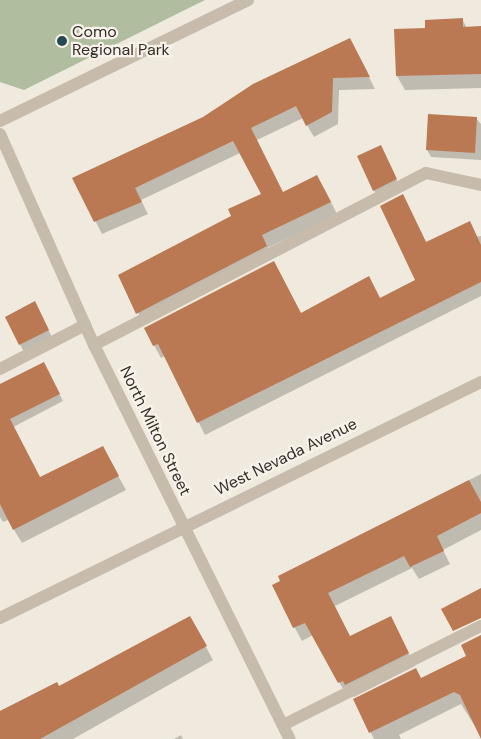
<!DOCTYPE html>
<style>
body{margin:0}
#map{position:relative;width:481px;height:739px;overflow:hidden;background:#f0eade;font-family:"DM Sans",sans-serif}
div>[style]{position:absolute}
.green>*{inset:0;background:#b0be9f}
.shadow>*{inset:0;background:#0003}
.building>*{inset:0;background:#ba7952}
.lane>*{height:12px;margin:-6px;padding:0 6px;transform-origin:6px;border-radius:6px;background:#c7bbab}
.street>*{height:12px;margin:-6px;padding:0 6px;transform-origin:6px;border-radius:6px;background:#c7bbab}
.dots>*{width:14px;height:14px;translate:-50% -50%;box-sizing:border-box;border:2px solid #f8f3ea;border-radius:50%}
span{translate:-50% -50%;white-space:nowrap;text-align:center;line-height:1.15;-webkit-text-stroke:4.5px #f8f3ea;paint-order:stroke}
.poi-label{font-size:16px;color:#362f29}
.left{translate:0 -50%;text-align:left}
.street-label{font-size:16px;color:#362f29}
</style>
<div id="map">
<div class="green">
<div style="clip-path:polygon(0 0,205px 0,24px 90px,0 82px)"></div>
</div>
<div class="shadow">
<div style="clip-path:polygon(462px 19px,467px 28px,481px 28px,481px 88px,405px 90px,397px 76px,396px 30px,427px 29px)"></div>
<div style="clip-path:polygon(356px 51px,375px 89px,339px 90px,338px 124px,314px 137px,303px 118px,257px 140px,283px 194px,324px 188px,337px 214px,267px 248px,273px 258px,144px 325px,120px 276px,233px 216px,262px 194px,240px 153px,141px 200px,148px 214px,102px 234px,74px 179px)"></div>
<div style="clip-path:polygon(476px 118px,481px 124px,481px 160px,431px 157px,427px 150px)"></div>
<div style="clip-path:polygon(384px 153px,400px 187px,378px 198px,358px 157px)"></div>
<div style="clip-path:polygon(403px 195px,427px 244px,481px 236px,481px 296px,205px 435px,165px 356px,161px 358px,145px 329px,301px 315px,380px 299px,416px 281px)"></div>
<div style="clip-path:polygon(38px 310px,52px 337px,24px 352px,6px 317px)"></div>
<div style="clip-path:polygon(47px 370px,63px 401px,0 434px,0 386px)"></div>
<div style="clip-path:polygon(0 459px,41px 479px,110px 461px,126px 490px,22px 543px,8px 520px,3px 522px,0 517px)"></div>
<div style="clip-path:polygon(481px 474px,481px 530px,443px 550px,450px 564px,419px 579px,412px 568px,335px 606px,350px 637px,397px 630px,415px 666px,354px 697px,352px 693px,347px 696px,313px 635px,302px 641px,295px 628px,273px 586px,282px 581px,279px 576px)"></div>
<div style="clip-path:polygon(190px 618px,213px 660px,73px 739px,0 739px,0 711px,56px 684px,58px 688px)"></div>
<div style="clip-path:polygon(481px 667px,481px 736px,461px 704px,399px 735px,401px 739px,374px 739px,354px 700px,421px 679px)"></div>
<div style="clip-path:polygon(181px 735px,183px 739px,174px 739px)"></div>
</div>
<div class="building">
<div style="clip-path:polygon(463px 18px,463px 27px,481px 26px,481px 74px,396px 76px,394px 29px,425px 28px,425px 20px)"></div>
<div style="clip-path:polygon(350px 38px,370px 77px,333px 78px,332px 112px,306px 126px,296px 106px,251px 128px,283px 192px,317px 175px,331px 202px,262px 235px,267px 246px,136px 314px,118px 275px,231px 216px,228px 209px,261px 194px,233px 141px,135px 188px,142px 202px,94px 222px,72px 178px,203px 117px,253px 84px)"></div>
<div style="clip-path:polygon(428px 114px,477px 117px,475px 153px,426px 150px)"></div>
<div style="clip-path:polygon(381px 145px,397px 179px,373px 191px,357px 156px)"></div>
<div style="clip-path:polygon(403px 194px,426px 242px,470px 221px,481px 245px,481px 282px,197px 423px,158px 344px,153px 346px,144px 328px,274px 261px,301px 313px,369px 276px,380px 298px,415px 280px,380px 206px)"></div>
<div style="clip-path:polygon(35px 301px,49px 330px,19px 345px,5px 317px)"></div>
<div style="clip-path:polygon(44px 362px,60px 394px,10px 419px,40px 477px,103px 446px,119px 476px,13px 530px,0 504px,0 384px)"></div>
<div style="clip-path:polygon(469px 480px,481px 502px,481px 513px,437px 536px,444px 551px,410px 567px,404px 556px,328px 593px,350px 636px,391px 616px,409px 653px,345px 685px,343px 681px,338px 683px,305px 623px,293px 628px,272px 585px,280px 581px,278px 576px)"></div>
<div style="clip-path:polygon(481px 588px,481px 618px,453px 631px,441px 609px)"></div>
<div style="clip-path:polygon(190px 616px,207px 646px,40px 739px,0 739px,0 711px,57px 682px,59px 686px)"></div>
<div style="clip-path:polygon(481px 635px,481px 739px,460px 695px,454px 692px,369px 733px,353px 699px,416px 668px,421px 678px,466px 656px,461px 645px)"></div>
</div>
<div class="lane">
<div style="left:94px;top:345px;width:374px;rotate:-27.4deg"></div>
<div style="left:426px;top:173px;width:56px;rotate:12.3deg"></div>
<div style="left:0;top:369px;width:96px;rotate:-27.4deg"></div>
<div style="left:283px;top:725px;width:221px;rotate:-26.6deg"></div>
</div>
<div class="street">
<div style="left:0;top:121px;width:276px;rotate:-26deg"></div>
<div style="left:0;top:134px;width:231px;rotate:66deg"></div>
<div style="left:94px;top:345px;width:440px;rotate:63.6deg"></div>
<div style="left:0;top:618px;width:536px;rotate:-26.13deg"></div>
</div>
<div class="dots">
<div style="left:62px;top:41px;background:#234a53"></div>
</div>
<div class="poi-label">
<span class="left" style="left:72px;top:41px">Como<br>Regional Park</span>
</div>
<div class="street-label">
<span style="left:155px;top:431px;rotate:64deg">North Milton Street</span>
<span style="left:286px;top:457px;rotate:-26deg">West Nevada Avenue</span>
</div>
</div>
